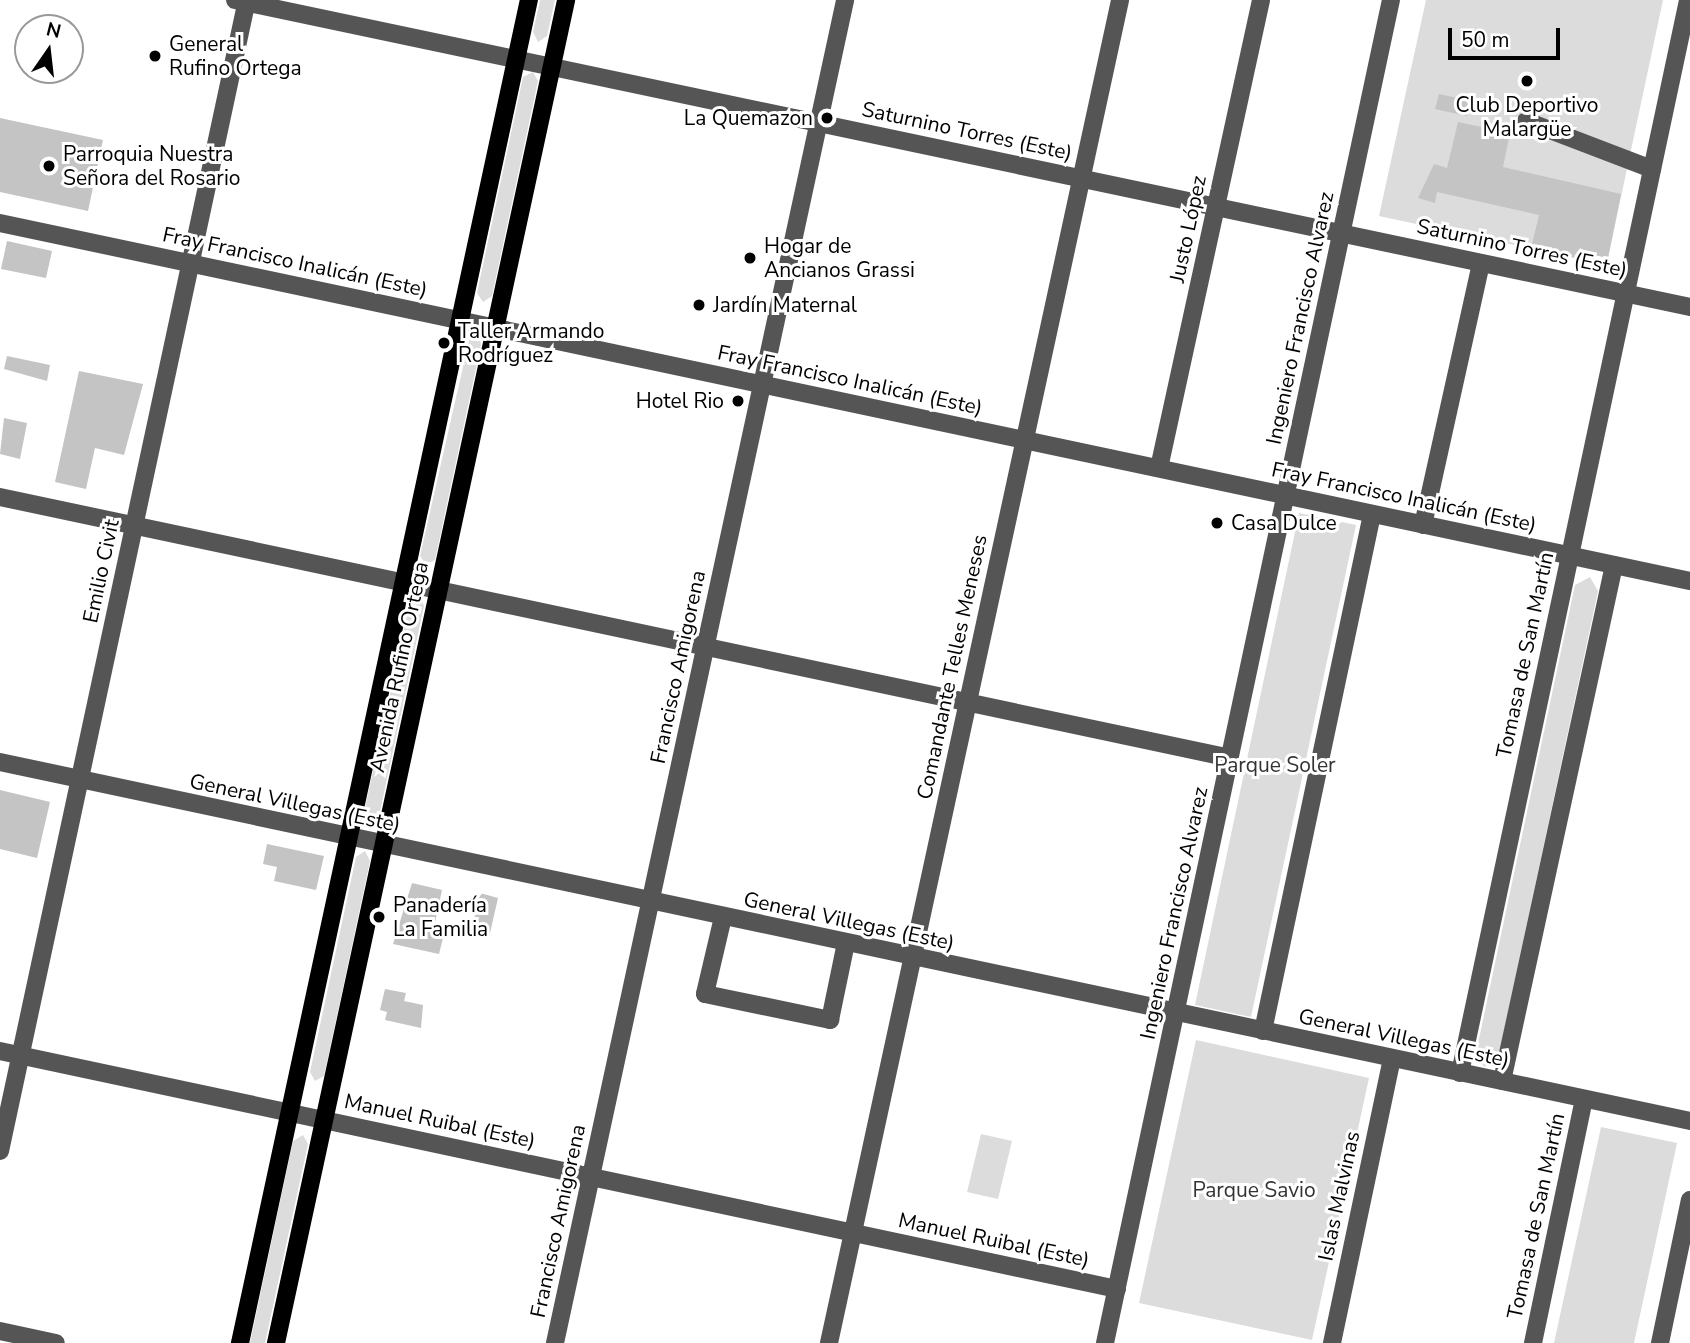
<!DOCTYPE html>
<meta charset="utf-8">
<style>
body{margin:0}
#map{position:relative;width:1690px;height:1343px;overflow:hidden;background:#fff;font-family:"Nunito Sans",sans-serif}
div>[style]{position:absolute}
.green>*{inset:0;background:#dcdcdc}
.building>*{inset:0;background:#c4c4c4}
.minor>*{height:18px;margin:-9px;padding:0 9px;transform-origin:9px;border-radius:9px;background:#555}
.major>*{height:18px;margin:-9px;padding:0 9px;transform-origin:9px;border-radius:9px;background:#000}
.dots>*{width:19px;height:19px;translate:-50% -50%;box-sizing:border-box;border:4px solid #fff;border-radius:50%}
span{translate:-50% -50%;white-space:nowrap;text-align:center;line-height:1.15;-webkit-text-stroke:6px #fff;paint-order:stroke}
.poi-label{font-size:21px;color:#000}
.left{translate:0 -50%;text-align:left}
.right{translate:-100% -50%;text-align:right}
.street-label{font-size:21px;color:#000}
.park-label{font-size:21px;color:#333}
.north{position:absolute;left:14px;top:14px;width:70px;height:70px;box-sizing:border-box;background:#fff;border:2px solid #999;border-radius:50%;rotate:14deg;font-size:19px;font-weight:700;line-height:28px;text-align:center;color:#000}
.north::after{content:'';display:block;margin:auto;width:24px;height:32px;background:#000;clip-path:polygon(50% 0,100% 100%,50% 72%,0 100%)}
.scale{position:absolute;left:1448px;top:28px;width:112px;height:32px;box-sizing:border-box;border:4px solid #000;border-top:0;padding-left:9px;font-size:21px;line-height:24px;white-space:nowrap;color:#000;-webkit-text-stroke:5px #fff;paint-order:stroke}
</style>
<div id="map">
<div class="green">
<div style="clip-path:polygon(540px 0,555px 0,547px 36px,538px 42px,533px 32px)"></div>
<div style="clip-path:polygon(1426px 0,1663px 0,1608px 258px,1590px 254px,1589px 261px,1379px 216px)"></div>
<div style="clip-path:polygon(533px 72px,538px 81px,492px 296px,483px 302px,477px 293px,523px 77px)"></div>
<div style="clip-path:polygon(470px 336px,480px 339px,481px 345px,435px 560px,426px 565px,420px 556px)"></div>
<div style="clip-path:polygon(1299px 513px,1356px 525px,1251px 1017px,1195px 1005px)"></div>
<div style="clip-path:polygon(1590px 577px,1598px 591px,1498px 1059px,1484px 1067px,1476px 1053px,1575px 585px)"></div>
<div style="clip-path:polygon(419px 596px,424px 606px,378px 821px,369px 826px,363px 817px,410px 602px)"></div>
<div style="clip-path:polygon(365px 851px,370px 861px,324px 1076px,315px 1081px,310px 1072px,356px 857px)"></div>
<div style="clip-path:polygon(1196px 1040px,1369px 1078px,1312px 1340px,1139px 1303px)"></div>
<div style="clip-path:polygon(1601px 1127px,1677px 1143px,1634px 1343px,1554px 1343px)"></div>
<div style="clip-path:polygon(981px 1134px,1012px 1141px,998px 1199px,967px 1192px)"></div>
<div style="clip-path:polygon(303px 1135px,308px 1144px,265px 1343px,250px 1343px,293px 1141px)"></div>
</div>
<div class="building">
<div style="clip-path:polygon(1439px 94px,1471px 101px,1467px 116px,1435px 109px)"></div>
<div style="clip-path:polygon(0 118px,103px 140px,88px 211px,0 192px)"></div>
<div style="clip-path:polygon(1458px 122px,1510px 133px,1503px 167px,1621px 194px,1608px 258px,1590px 254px,1589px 261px,1531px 248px,1539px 215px,1437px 192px,1435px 203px,1418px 198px,1434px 164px,1447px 168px)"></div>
<div style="clip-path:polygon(7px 241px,52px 251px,46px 278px,1px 269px)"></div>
<div style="clip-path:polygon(7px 356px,50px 365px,47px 381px,4px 369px)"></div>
<div style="clip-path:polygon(79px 371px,143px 384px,124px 455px,95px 448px,86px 489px,55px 482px)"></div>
<div style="clip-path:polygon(4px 418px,27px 423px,20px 459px,0 454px)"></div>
<div style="clip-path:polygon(0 790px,50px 802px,37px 858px,0 849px)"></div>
<div style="clip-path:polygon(267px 844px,324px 856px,316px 890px,274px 881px,277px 867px,263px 864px)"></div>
<div style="clip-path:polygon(412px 883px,442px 890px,434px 927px,445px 930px,439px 954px,393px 944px)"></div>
<div style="clip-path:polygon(480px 893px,498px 898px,490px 933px,472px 929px)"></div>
<div style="clip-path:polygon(385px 989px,406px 993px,404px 1001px,423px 1005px,421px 1028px,385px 1020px,387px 1012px,380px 1010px)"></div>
</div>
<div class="minor">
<div style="left:235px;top:0;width:1487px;rotate:11.91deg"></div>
<div style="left:1526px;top:121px;width:135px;rotate:20.9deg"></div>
<div style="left:0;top:223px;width:1728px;rotate:11.96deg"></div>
<div style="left:1159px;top:468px;width:479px;rotate:-77.7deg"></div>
<div style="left:0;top:497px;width:1257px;rotate:11.98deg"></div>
<div style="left:1423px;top:525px;width:268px;rotate:-77.5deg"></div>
<div style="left:0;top:762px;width:1728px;rotate:11.99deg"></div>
<div style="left:723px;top:917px;width:79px;rotate:103.2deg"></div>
<div style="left:705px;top:994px;width:128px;rotate:11.7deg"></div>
<div style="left:830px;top:1020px;width:79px;rotate:-78.3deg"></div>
<div style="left:1263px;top:1031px;width:528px;rotate:-78.09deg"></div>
<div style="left:0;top:1051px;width:1142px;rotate:12.03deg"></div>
<div style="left:1460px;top:1073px;width:1097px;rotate:-78deg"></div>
<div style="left:1502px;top:1081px;width:528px;rotate:-77.75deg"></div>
<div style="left:0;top:1151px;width:1177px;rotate:-77.89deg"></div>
<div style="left:0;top:1331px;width:57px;rotate:12.1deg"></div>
<div style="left:555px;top:1343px;width:1374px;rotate:-77.81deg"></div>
<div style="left:829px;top:1343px;width:1374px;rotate:-77.77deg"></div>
<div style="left:1105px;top:1343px;width:1373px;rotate:-77.98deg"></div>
<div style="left:1332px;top:1343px;width:291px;rotate:-78.1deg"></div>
<div style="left:1533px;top:1343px;width:249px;rotate:-78.2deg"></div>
<div style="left:1660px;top:1343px;width:146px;rotate:-78.2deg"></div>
</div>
<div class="major">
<div style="left:240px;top:1343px;width:1374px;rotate:-77.86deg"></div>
<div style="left:276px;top:1343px;width:1374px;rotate:-77.81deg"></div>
</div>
<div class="dots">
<div style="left:155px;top:56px;background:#000"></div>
<div style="left:1527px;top:81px;background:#000"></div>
<div style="left:827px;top:118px;background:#000"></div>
<div style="left:49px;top:166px;background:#000"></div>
<div style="left:750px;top:258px;background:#000"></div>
<div style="left:699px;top:305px;background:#000"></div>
<div style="left:444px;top:343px;background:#000"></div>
<div style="left:738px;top:401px;background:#000"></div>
<div style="left:1217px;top:523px;background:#000"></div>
<div style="left:379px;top:917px;background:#000"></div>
</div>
<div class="poi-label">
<span class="left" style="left:169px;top:56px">General<br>Rufino Ortega</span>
<span style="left:1527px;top:117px">Club Deportivo<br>Malargüe</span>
<span class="right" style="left:813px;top:118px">La Quemazon</span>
<span class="left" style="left:63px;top:166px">Parroquia Nuestra<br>Señora del Rosario</span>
<span class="left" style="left:764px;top:258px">Hogar de<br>Ancianos Grassi</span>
<span class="left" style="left:713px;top:305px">Jardín Maternal</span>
<span class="left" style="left:458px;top:343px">Taller Armando<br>Rodríguez</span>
<span class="right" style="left:724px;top:401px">Hotel Rio</span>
<span class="left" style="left:1231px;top:523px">Casa Dulce</span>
<span class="left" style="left:393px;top:917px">Panadería<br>La Familia</span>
</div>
<div class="street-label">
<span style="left:967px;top:131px;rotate:12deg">Saturnino Torres (Este)</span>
<span style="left:1188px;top:229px;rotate:-78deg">Justo López</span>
<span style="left:1522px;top:248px;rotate:12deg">Saturnino Torres (Este)</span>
<span style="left:295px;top:262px;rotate:12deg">Fray Francisco Inalicán (Este)</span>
<span style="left:1300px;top:318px;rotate:-78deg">Ingeniero Francisco Alvarez</span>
<span style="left:850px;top:380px;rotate:12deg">Fray Francisco Inalicán (Este)</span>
<span style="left:1404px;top:497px;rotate:12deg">Fray Francisco Inalicán (Este)</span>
<span style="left:101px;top:571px;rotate:-78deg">Emilio Civit</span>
<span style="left:1525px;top:655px;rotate:-78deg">Tomasa de San Martín</span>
<span style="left:399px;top:667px;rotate:-78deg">Avenida Rufino Ortega</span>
<span style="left:678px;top:667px;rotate:-78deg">Francisco Amigorena</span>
<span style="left:952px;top:667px;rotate:-78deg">Comandante Telles Meneses</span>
<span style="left:295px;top:803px;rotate:12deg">General Villegas (Este)</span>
<span style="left:1174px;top:913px;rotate:-78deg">Ingeniero Francisco Alvarez</span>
<span style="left:849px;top:921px;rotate:12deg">General Villegas (Este)</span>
<span style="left:1404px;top:1038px;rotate:12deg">General Villegas (Este)</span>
<span style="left:440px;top:1121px;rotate:12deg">Manuel Ruibal (Este)</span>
<span style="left:1339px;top:1196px;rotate:-78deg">Islas Malvinas</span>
<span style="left:1536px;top:1216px;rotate:-78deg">Tomasa de San Martín</span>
<span style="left:558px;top:1221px;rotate:-78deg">Francisco Amigorena</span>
<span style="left:994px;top:1240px;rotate:12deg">Manuel Ruibal (Este)</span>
</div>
<div class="park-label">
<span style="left:1275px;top:765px">Parque Soler</span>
<span style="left:1254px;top:1190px">Parque Savio</span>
</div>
<div class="north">N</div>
<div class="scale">50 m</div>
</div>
